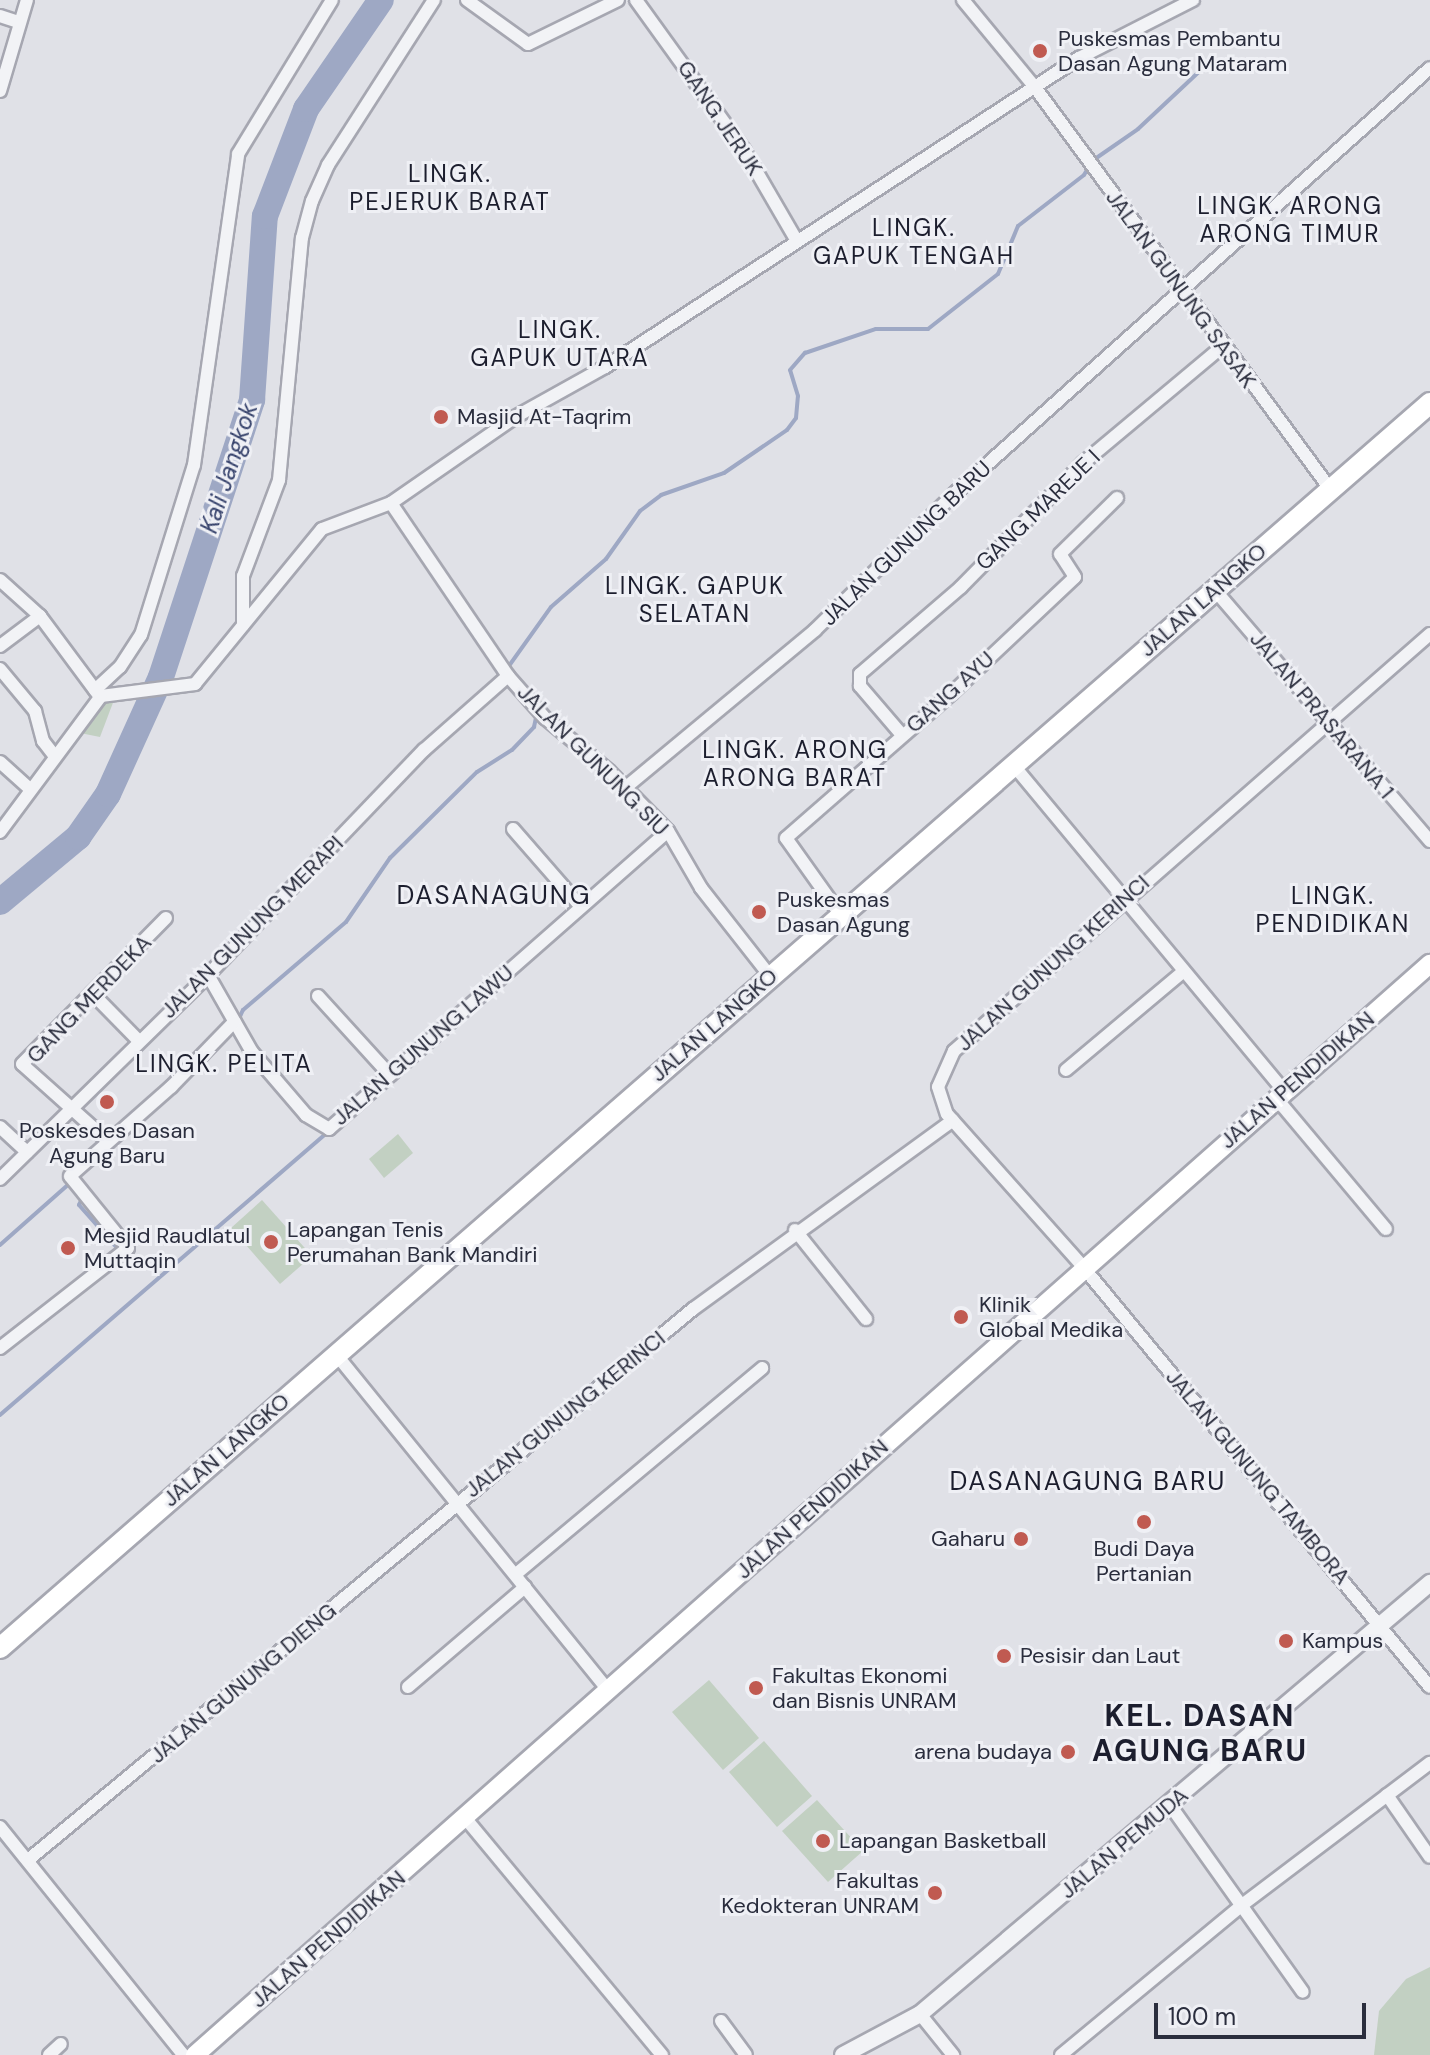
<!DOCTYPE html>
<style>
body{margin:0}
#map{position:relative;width:1430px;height:2055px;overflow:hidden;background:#e0e1e7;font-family:"DM Sans",sans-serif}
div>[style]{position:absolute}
.green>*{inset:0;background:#c2d0c2}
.stream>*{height:4px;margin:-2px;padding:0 2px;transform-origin:2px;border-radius:2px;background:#9ea8c4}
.river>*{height:26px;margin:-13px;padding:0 13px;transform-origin:13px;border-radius:13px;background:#9ea8c4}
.roads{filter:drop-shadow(2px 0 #a6a7b1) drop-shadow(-2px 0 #a6a7b1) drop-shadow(0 2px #a6a7b1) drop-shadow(0 -2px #a6a7b1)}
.minor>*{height:12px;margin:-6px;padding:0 6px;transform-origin:6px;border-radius:6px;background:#f2f3f6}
.tertiary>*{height:16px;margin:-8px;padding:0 8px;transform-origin:8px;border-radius:8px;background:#f2f3f6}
.secondary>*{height:18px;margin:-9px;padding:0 9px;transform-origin:9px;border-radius:9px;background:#fff}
.primary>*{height:20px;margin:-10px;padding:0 10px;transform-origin:10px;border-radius:10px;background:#fff}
.dots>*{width:22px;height:22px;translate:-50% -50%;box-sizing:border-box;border:4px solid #eff0f5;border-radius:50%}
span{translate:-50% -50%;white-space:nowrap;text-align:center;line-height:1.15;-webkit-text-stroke:6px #eff0f5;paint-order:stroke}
.poi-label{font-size:22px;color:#2a2d3d}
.left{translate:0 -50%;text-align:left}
.right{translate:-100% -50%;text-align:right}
.street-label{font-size:22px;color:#2a2d3d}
.neighbourhood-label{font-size:24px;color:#1c1e2e;letter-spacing:2px}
.water-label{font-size:24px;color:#38446d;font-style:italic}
.quarter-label{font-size:26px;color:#1c1e2e;letter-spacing:2px}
.district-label{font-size:30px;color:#1c1e2e;font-weight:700;letter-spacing:2px}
.scale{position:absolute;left:1154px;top:2003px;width:212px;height:36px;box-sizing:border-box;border:4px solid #2a2d3d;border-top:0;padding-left:10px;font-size:24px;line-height:28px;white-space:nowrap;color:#2a2d3d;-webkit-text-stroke:6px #eff0f5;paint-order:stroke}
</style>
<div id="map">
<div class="green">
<div style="clip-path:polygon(103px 700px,114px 700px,100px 737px,75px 732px)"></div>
<div style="clip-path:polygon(398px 1134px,413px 1153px,384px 1178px,369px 1159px)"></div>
<div style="clip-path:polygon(262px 1200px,312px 1256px,280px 1284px,231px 1228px)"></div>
<div style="clip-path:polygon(709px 1680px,759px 1738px,723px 1770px,672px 1712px)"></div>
<div style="clip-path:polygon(764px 1741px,812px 1796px,777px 1827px,729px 1772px)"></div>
<div style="clip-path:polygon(817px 1800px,863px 1851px,828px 1882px,782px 1831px)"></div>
<div style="clip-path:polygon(1430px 1967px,1430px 2055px,1374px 2055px,1379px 2011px,1406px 1979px)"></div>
</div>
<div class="stream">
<div style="left:506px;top:670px;width:77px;rotate:-54.5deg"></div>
<div style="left:551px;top:607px;width:73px;rotate:-41.1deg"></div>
<div style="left:606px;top:559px;width:59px;rotate:-54.7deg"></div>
<div style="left:640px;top:511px;width:26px;rotate:-37deg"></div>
<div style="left:661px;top:495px;width:67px;rotate:-19.2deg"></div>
<div style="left:724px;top:473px;width:76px;rotate:-34.3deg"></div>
<div style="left:787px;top:430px;width:15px;rotate:-53deg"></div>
<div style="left:796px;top:418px;width:22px;rotate:-85deg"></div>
<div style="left:798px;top:396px;width:27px;rotate:-107deg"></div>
<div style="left:790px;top:370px;width:23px;rotate:-49deg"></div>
<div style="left:805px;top:353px;width:75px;rotate:-18.7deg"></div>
<div style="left:876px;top:329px;width:52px"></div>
<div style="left:928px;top:329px;width:89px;rotate:-38.2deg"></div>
<div style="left:998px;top:274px;width:52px;rotate:-67.4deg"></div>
<div style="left:1018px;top:226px;width:83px;rotate:-37.7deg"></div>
<div style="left:1084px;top:175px;width:16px;rotate:-60deg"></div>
<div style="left:1092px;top:161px;width:56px;rotate:-34.8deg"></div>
<div style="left:1138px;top:129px;width:91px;rotate:-43.2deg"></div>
<div style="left:238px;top:1021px;width:12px;rotate:-66deg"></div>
<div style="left:243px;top:1010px;width:135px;rotate:-40.5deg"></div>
<div style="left:346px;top:922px;width:78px;rotate:-55.5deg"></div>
<div style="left:390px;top:858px;width:122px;rotate:-44.7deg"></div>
<div style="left:477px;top:772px;width:41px;rotate:-32.2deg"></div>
<div style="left:512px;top:750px;width:32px;rotate:-46deg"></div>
<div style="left:534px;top:727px;width:14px;rotate:-78deg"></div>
<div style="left:83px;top:1197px;width:9px;rotate:117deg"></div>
<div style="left:79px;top:1205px;width:60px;rotate:48.4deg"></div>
<div style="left:0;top:1245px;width:115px;rotate:-41.5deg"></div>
<div style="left:0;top:1340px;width:33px;rotate:-38deg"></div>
<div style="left:0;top:1415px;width:435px;rotate:-40.8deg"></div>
</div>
<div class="river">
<div style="left:0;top:902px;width:102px;rotate:-39.8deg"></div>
<div style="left:78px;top:837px;width:52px;rotate:-55.1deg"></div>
<div style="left:108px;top:794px;width:128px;rotate:-65.6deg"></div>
<div style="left:161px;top:677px;width:292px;rotate:-71.8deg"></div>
<div style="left:252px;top:400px;width:184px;rotate:-86deg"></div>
<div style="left:265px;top:216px;width:115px;rotate:-69deg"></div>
<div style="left:306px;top:109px;width:132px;rotate:-55.5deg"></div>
</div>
<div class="roads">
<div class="minor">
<div style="left:467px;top:0;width:75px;rotate:35.8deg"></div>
<div style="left:528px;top:44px;width:100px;rotate:-26.1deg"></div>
<div style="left:636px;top:0;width:185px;rotate:54.2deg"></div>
<div style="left:744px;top:150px;width:105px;rotate:59.8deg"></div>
<div style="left:963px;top:0;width:112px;rotate:50.5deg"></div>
<div style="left:1034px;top:86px;width:501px;rotate:53.68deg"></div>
<div style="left:0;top:16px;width:20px;rotate:18deg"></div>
<div style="left:0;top:91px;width:95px;rotate:-73.5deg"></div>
<div style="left:391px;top:503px;width:209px;rotate:55.9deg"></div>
<div style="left:508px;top:676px;width:56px;rotate:48.6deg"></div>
<div style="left:545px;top:718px;width:83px;rotate:39.6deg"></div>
<div style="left:609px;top:771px;width:84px;rotate:45.5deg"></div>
<div style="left:668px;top:831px;width:66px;rotate:59.9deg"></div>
<div style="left:701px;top:888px;width:112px;rotate:51.9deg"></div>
<div style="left:0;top:580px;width:54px;rotate:42deg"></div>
<div style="left:40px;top:616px;width:97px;rotate:53.4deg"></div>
<div style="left:1214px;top:589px;width:332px;rotate:49.4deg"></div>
<div style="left:243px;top:625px;width:49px;rotate:-90deg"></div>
<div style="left:243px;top:576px;width:103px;rotate:-69.4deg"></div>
<div style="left:279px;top:480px;width:243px;rotate:-84.6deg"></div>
<div style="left:302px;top:238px;width:38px;rotate:-75deg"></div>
<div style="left:312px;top:201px;width:39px;rotate:-66deg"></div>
<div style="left:328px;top:165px;width:196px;rotate:-57.3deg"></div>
<div style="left:1430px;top:634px;width:633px;rotate:138.78deg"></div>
<div style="left:954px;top:1051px;width:39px;rotate:114deg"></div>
<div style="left:938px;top:1087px;width:28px;rotate:72deg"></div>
<div style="left:947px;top:1114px;width:206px;rotate:48.3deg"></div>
<div style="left:1084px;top:1268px;width:543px;rotate:50.45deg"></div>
<div style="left:0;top:646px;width:50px;rotate:-36.9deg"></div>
<div style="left:0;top:669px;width:55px;rotate:50.2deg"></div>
<div style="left:35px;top:711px;width:31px;rotate:75deg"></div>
<div style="left:43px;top:741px;width:18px;rotate:52deg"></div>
<div style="left:95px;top:690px;width:34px;rotate:-43deg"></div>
<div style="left:120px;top:667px;width:38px;rotate:-57deg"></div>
<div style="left:141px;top:635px;width:178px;rotate:-72.7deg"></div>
<div style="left:194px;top:465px;width:314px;rotate:-81.9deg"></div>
<div style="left:238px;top:154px;width:180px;rotate:-58.6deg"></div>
<div style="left:101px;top:696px;width:95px;rotate:-7.3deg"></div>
<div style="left:195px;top:684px;width:200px;rotate:-50.7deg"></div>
<div style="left:322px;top:529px;width:74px;rotate:-20.6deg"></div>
<div style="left:391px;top:503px;width:151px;rotate:-34.7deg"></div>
<div style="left:515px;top:417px;width:103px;rotate:-29.1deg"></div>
<div style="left:605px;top:367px;width:566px;rotate:-33.1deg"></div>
<div style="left:1079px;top:58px;width:128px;rotate:-27deg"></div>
<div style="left:902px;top:735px;width:65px;rotate:-130.6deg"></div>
<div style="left:860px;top:686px;width:12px;rotate:-90deg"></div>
<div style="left:860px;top:674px;width:133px;rotate:-40.7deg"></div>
<div style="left:961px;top:587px;width:174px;rotate:-45.5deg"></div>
<div style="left:1083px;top:463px;width:184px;rotate:-39.9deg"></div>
<div style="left:0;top:762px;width:39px;rotate:42deg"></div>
<div style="left:1015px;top:767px;width:421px;rotate:50.3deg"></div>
<div style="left:625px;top:788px;width:247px;rotate:-39.7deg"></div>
<div style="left:815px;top:630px;width:196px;rotate:-44.4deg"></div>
<div style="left:955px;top:493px;width:637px;rotate:-41.82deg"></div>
<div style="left:513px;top:829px;width:103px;rotate:48.9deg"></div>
<div style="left:0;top:832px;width:169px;rotate:-53.4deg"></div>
<div style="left:840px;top:914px;width:93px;rotate:-125.4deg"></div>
<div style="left:786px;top:838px;width:219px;rotate:-41.1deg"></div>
<div style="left:951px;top:694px;width:170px;rotate:-43.3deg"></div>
<div style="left:1075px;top:577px;width:27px;rotate:-123deg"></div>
<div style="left:1060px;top:554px;width:80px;rotate:-44.5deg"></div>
<div style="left:208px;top:975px;width:89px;rotate:60.3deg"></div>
<div style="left:252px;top:1052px;width:83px;rotate:49.4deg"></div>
<div style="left:306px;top:1115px;width:27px;rotate:31deg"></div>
<div style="left:329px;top:1129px;width:451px;rotate:-41.3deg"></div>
<div style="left:92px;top:993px;width:66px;rotate:45.6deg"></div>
<div style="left:318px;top:996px;width:107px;rotate:47.7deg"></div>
<div style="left:1066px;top:1070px;width:154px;rotate:-40deg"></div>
<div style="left:1276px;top:1098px;width:171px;rotate:50deg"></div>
<div style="left:0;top:1127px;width:37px;rotate:43deg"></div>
<div style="left:108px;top:1141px;width:115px;rotate:-138.2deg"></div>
<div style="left:22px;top:1064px;width:205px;rotate:-45.4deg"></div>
<div style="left:0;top:1179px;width:291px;rotate:-44.4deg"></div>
<div style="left:208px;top:975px;width:312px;rotate:-46.2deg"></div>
<div style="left:424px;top:750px;width:112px;rotate:-41.4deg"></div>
<div style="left:795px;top:1230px;width:114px;rotate:51.4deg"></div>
<div style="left:0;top:1348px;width:162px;rotate:-38deg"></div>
<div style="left:128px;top:1248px;width:92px;rotate:-128.9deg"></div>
<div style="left:70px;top:1176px;width:135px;rotate:-41.4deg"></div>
<div style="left:171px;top:1087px;width:91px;rotate:-45.9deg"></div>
<div style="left:335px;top:1353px;width:434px;rotate:51deg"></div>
<div style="left:516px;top:1574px;width:321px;rotate:-39.9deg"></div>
<div style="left:408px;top:1687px;width:154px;rotate:-40.5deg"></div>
<div style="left:1387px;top:1795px;width:75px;rotate:55.3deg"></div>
<div style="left:1170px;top:1805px;width:229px;rotate:54.6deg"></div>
<div style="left:466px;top:1819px;width:307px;rotate:50.3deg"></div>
<div style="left:0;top:1827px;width:292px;rotate:51.2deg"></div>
<div style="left:28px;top:1860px;width:864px;rotate:-39.64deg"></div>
<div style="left:693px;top:1309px;width:321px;rotate:-36deg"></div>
<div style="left:920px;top:2014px;width:53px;rotate:51.2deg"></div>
<div style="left:721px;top:2021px;width:42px;rotate:53.7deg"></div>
<div style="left:49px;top:2055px;width:16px;rotate:-43deg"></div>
<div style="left:1061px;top:2055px;width:235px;rotate:-39.6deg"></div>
<div style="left:1242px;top:1905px;width:236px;rotate:-37.1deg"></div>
</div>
<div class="tertiary">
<div style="left:843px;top:2055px;width:87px;rotate:-28deg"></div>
<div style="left:920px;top:2014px;width:668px;rotate:-40.2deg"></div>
</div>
<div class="secondary">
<div style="left:195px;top:2055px;width:1648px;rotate:-41.46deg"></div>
</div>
<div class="primary">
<div style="left:0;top:1648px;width:1896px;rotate:-41.04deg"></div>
</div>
</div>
<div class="dots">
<div style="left:1040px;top:51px;background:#c05a51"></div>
<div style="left:441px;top:417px;background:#c05a51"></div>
<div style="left:759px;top:912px;background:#c05a51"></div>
<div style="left:107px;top:1102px;background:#c05a51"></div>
<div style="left:271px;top:1242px;background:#c05a51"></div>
<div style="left:68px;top:1248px;background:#c05a51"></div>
<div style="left:961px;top:1317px;background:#c05a51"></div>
<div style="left:1144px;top:1522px;background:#c05a51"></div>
<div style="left:1021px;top:1539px;background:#c05a51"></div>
<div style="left:1286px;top:1641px;background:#c05a51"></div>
<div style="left:1004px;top:1656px;background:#c05a51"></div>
<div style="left:756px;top:1688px;background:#c05a51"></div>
<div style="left:1068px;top:1752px;background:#c05a51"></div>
<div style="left:823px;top:1841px;background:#c05a51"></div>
<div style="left:935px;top:1893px;background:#c05a51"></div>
</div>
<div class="poi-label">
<span class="left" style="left:1058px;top:51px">Puskesmas Pembantu<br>Dasan Agung Mataram</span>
<span class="left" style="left:457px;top:417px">Masjid At-Taqrim</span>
<span class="left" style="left:777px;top:912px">Puskesmas<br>Dasan Agung</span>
<span style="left:107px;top:1143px">Poskesdes Dasan<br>Agung Baru</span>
<span class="left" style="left:287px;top:1242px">Lapangan Tenis<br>Perumahan Bank Mandiri</span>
<span class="left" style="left:84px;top:1248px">Mesjid Raudlatul<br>Muttaqin</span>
<span class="left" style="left:979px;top:1317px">Klinik<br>Global Medika</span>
<span class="right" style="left:1005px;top:1539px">Gaharu</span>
<span style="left:1144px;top:1561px">Budi Daya<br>Pertanian</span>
<span class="left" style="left:1302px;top:1641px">Kampus</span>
<span class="left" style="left:1020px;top:1656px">Pesisir dan Laut</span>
<span class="left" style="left:772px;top:1688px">Fakultas Ekonomi<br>dan Bisnis UNRAM</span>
<span class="right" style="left:1052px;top:1752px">arena budaya</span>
<span class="left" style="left:839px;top:1841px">Lapangan Basketball</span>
<span class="right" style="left:919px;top:1893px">Fakultas<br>Kedokteran UNRAM</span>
</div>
<div class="street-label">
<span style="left:720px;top:118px;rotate:56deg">GANG JERUK</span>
<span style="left:1181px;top:289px;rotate:54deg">JALAN GUNUNG SASAK</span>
<span style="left:1038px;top:510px;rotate:-44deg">GANG MAREJE I</span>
<span style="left:906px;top:543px;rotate:-44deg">JALAN GUNUNG BARU</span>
<span style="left:1203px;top:600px;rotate:-41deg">JALAN LANGKO</span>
<span style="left:950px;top:692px;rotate:-42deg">GANG AYU</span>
<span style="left:1322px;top:715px;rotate:50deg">JALAN PRASARANA 1</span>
<span style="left:593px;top:760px;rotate:45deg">JALAN GUNUNG SIU</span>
<span style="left:252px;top:927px;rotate:-45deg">JALAN GUNUNG MERAPI</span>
<span style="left:1053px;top:963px;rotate:-42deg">JALAN GUNUNG KERINCI</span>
<span style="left:89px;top:999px;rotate:-46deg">GANG MERDEKA</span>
<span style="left:714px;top:1025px;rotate:-41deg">JALAN LANGKO</span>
<span style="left:423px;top:1045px;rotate:-41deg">JALAN GUNUNG LAWU</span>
<span style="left:1297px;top:1080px;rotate:-41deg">JALAN PENDIDIKAN</span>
<span style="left:565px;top:1414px;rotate:-39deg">JALAN GUNUNG KERINCI</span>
<span style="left:226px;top:1450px;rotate:-41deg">JALAN LANGKO</span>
<span style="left:1258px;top:1477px;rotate:50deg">JALAN GUNUNG TAMBORA</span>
<span style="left:812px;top:1509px;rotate:-42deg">JALAN PENDIDIKAN</span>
<span style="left:243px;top:1683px;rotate:-40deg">JALAN GUNUNG DIENG</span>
<span style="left:1124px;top:1843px;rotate:-40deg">JALAN PEMUDA</span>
<span style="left:328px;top:1939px;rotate:-41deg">JALAN PENDIDIKAN</span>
</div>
<div class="neighbourhood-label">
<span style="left:450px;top:188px">LINGK.<br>PEJERUK BARAT</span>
<span style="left:1290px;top:220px">LINGK. ARONG<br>ARONG TIMUR</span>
<span style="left:914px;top:242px">LINGK.<br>GAPUK TENGAH</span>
<span style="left:560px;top:344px">LINGK.<br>GAPUK UTARA</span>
<span style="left:695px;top:600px">LINGK. GAPUK<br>SELATAN</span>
<span style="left:795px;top:764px">LINGK. ARONG<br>ARONG BARAT</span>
<span style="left:1333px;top:910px">LINGK.<br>PENDIDIKAN</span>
<span style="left:224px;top:1064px">LINGK. PELITA</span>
</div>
<div class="water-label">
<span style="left:229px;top:468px;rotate:-72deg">Kali Jangkok</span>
</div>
<div class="quarter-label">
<span style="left:494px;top:896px">DASANAGUNG</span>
<span style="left:1088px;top:1482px">DASANAGUNG BARU</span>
</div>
<div class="district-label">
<span style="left:1200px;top:1733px">KEL. DASAN<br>AGUNG BARU</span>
</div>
<div class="scale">100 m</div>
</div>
